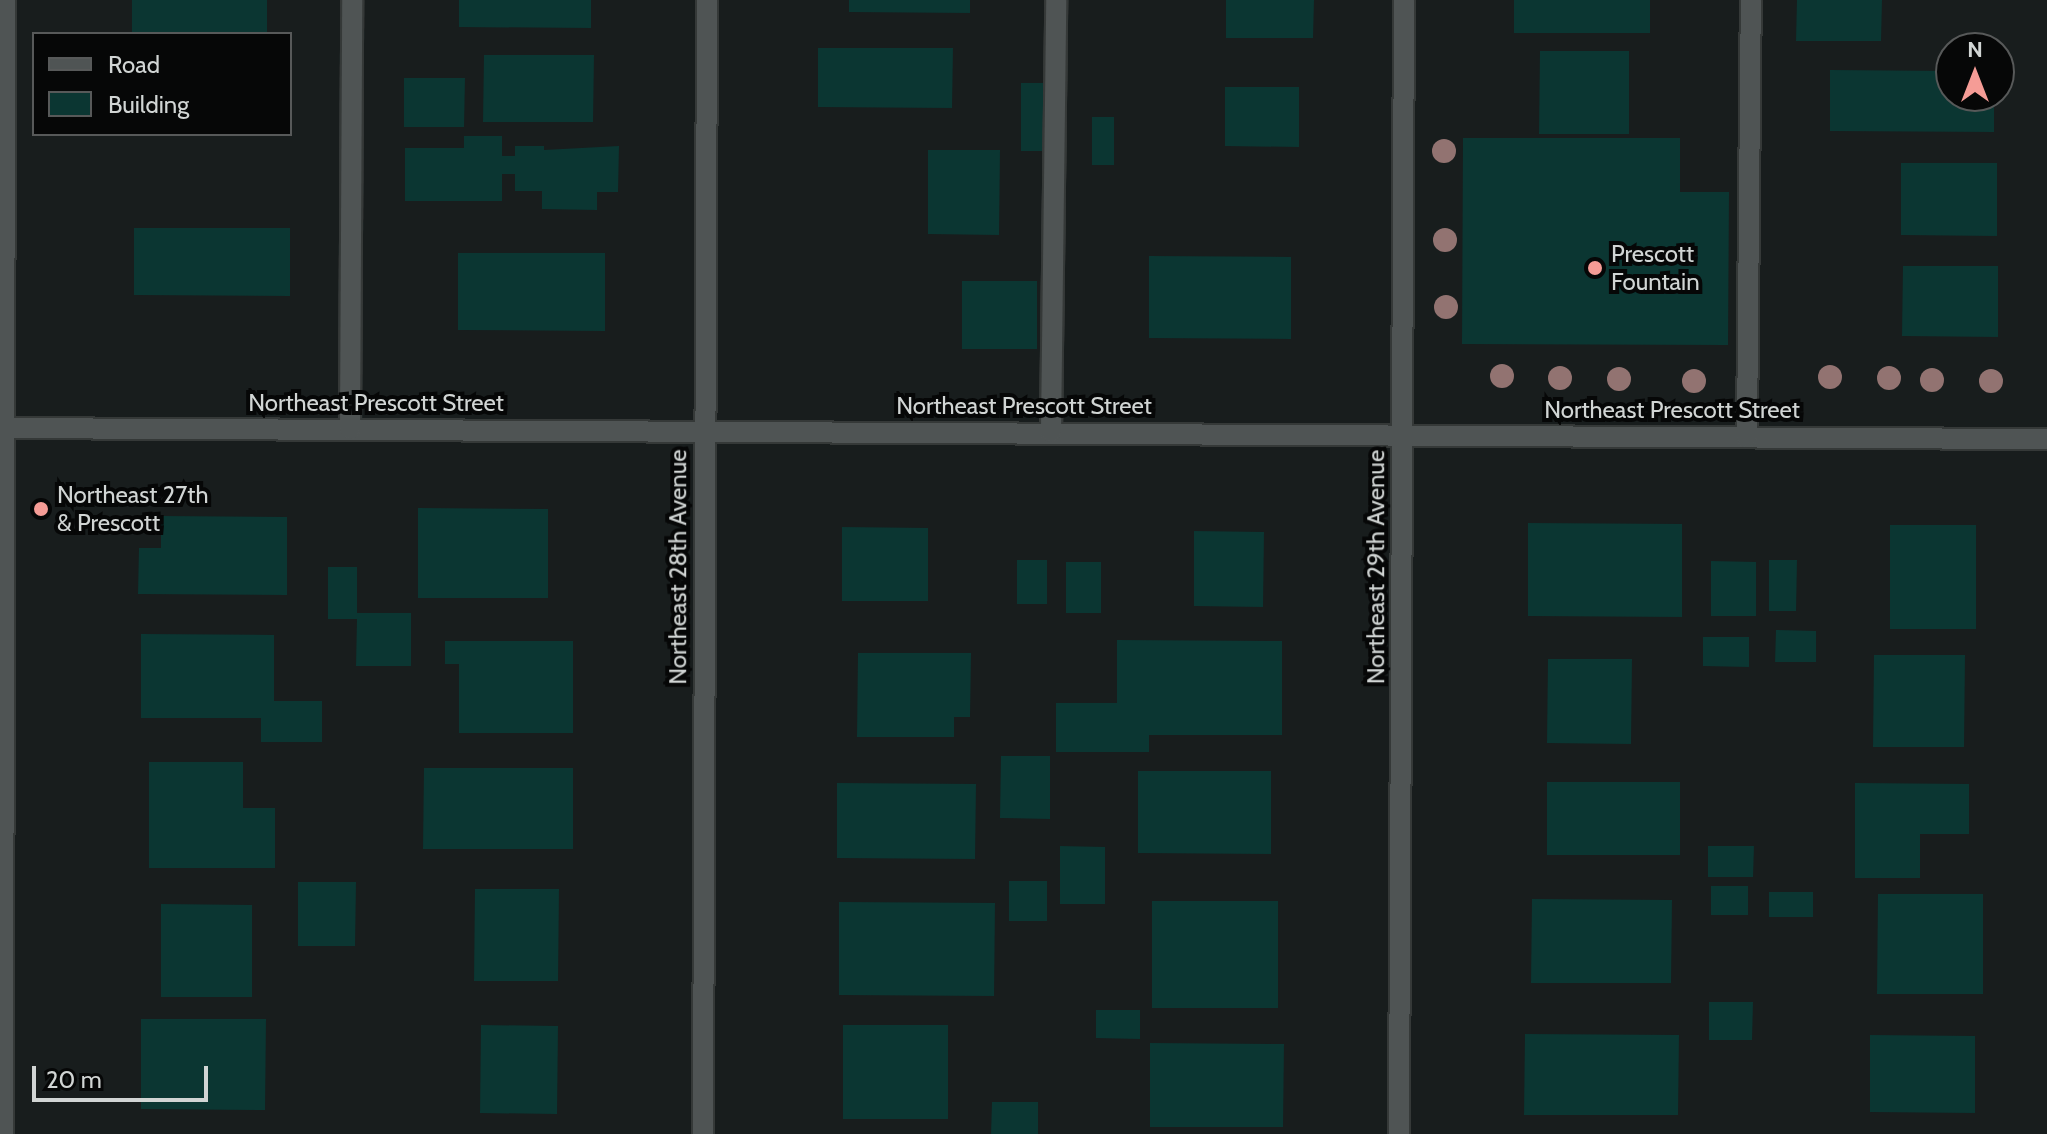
<!DOCTYPE html>
<style>
body{margin:0}
#map{position:relative;width:2047px;height:1134px;overflow:hidden;background:#181d1d;font-family:Cabin,sans-serif}
div>[style]{position:absolute}
.building>*{inset:0;background:#0b3632}
.roads{filter:drop-shadow(2px 0 #353938) drop-shadow(-2px 0 #353938) drop-shadow(0 2px #353938) drop-shadow(0 -2px #353938)}
.minor>*{height:20px;margin:-10px;padding:0 10px;transform-origin:10px;border-radius:10px;background:#4f5454}
.trees>*{width:24px;height:24px;margin:-12px;border-radius:50%;background:#927371}
.dots>*{width:22px;height:22px;translate:-50% -50%;box-sizing:border-box;border:4px solid #060707;border-radius:50%}
span{translate:-50% -50%;white-space:nowrap;text-align:center;line-height:1.15;-webkit-text-stroke:8px #060707;paint-order:stroke}
.poi-label{font-size:24px;color:#d1d5d4}
.left{translate:0 -50%;text-align:left}
.street-label{font-size:24px;color:#d1d5d4}
.legend{position:absolute;left:32px;top:32px;width:260px;height:104px;box-sizing:border-box;background:#060707;border:2px solid #575959;margin:0;padding:10px 14px;list-style:none;font-size:24px;color:#d1d5d4}
.legend li{display:flex;align-items:center;gap:16px;height:40px}
.legend b{width:40px;border:2px solid #575959}
.north{position:absolute;left:1935px;top:32px;width:80px;height:80px;box-sizing:border-box;background:#060707;border:2px solid #575959;border-radius:50%;rotate:0deg;font-size:22px;font-weight:700;line-height:32px;text-align:center;color:#d1d5d4}
.north::after{content:'';display:block;margin:auto;width:28px;height:36px;background:#f59c96;clip-path:polygon(50% 0,100% 100%,50% 72%,0 100%)}
.scale{position:absolute;left:32px;top:1066px;width:176px;height:36px;box-sizing:border-box;border:4px solid #d1d5d4;border-top:0;padding-left:10px;font-size:24px;line-height:28px;white-space:nowrap;color:#d1d5d4;-webkit-text-stroke:6px #060707;paint-order:stroke}
</style>
<div id="map">
<div class="building">
<div style="clip-path:polygon(132px 0,267px 0,267px 33px,132px 32px)"></div>
<div style="clip-path:polygon(459px 0,591px 0,591px 28px,459px 27px)"></div>
<div style="clip-path:polygon(849px 0,970px 0,970px 13px,849px 12px)"></div>
<div style="clip-path:polygon(1226px 0,1314px 0,1313px 38px,1226px 38px)"></div>
<div style="clip-path:polygon(1514px 0,1650px 0,1650px 33px,1514px 33px)"></div>
<div style="clip-path:polygon(1797px 0,1882px 0,1881px 41px,1796px 41px)"></div>
<div style="clip-path:polygon(818px 48px,953px 48px,952px 108px,818px 107px)"></div>
<div style="clip-path:polygon(1540px 51px,1629px 51px,1629px 134px,1539px 134px)"></div>
<div style="clip-path:polygon(484px 55px,594px 55px,593px 122px,483px 122px)"></div>
<div style="clip-path:polygon(1830px 70px,1951px 71px,1951px 96px,1994px 96px,1994px 132px,1830px 131px)"></div>
<div style="clip-path:polygon(404px 78px,465px 78px,464px 127px,404px 127px)"></div>
<div style="clip-path:polygon(1021px 83px,1044px 83px,1043px 151px,1021px 151px)"></div>
<div style="clip-path:polygon(1225px 87px,1299px 87px,1299px 147px,1225px 146px)"></div>
<div style="clip-path:polygon(1092px 117px,1114px 117px,1114px 165px,1092px 165px)"></div>
<div style="clip-path:polygon(464px 136px,502px 136px,502px 156px,515px 156px,515px 146px,544px 146px,544px 150px,619px 146px,618px 192px,597px 192px,597px 210px,542px 209px,542px 191px,515px 191px,515px 174px,502px 174px,502px 201px,405px 201px,405px 148px,464px 148px)"></div>
<div style="clip-path:polygon(1463px 138px,1680px 138px,1680px 192px,1729px 192px,1728px 345px,1462px 344px)"></div>
<div style="clip-path:polygon(928px 150px,1000px 150px,999px 235px,928px 234px)"></div>
<div style="clip-path:polygon(1901px 163px,1997px 163px,1997px 236px,1901px 235px)"></div>
<div style="clip-path:polygon(134px 228px,290px 228px,290px 296px,134px 295px)"></div>
<div style="clip-path:polygon(458px 253px,605px 253px,605px 331px,458px 330px)"></div>
<div style="clip-path:polygon(1149px 256px,1291px 257px,1291px 339px,1149px 338px)"></div>
<div style="clip-path:polygon(1903px 266px,1998px 266px,1998px 337px,1902px 336px)"></div>
<div style="clip-path:polygon(962px 281px,1037px 281px,1037px 349px,962px 349px)"></div>
<div style="clip-path:polygon(418px 508px,548px 509px,548px 598px,418px 598px)"></div>
<div style="clip-path:polygon(161px 516px,287px 517px,287px 595px,138px 594px,139px 548px,161px 548px)"></div>
<div style="clip-path:polygon(1528px 523px,1682px 524px,1682px 617px,1528px 616px)"></div>
<div style="clip-path:polygon(1890px 525px,1976px 525px,1976px 629px,1890px 629px)"></div>
<div style="clip-path:polygon(842px 527px,928px 528px,928px 601px,842px 601px)"></div>
<div style="clip-path:polygon(1194px 531px,1264px 532px,1263px 607px,1194px 606px)"></div>
<div style="clip-path:polygon(1017px 560px,1047px 560px,1047px 604px,1017px 604px)"></div>
<div style="clip-path:polygon(1769px 560px,1797px 560px,1796px 611px,1769px 611px)"></div>
<div style="clip-path:polygon(1711px 561px,1756px 562px,1756px 616px,1711px 616px)"></div>
<div style="clip-path:polygon(1066px 562px,1101px 562px,1101px 613px,1066px 613px)"></div>
<div style="clip-path:polygon(328px 567px,357px 567px,357px 613px,411px 613px,411px 666px,356px 666px,357px 619px,328px 619px)"></div>
<div style="clip-path:polygon(1776px 630px,1816px 631px,1816px 662px,1775px 662px)"></div>
<div style="clip-path:polygon(141px 634px,274px 635px,274px 701px,322px 701px,322px 742px,261px 742px,261px 718px,141px 718px)"></div>
<div style="clip-path:polygon(1703px 637px,1749px 637px,1749px 667px,1703px 666px)"></div>
<div style="clip-path:polygon(1117px 640px,1282px 641px,1282px 735px,1149px 735px,1149px 752px,1056px 752px,1056px 703px,1117px 703px)"></div>
<div style="clip-path:polygon(445px 641px,573px 641px,573px 733px,459px 733px,459px 664px,445px 664px)"></div>
<div style="clip-path:polygon(858px 653px,971px 653px,970px 717px,954px 717px,954px 737px,857px 737px)"></div>
<div style="clip-path:polygon(1874px 655px,1965px 655px,1964px 747px,1873px 747px)"></div>
<div style="clip-path:polygon(1548px 659px,1632px 659px,1631px 744px,1547px 743px)"></div>
<div style="clip-path:polygon(1001px 756px,1050px 756px,1050px 819px,1000px 818px)"></div>
<div style="clip-path:polygon(149px 762px,243px 762px,243px 808px,275px 808px,275px 868px,149px 868px)"></div>
<div style="clip-path:polygon(424px 768px,573px 768px,573px 849px,423px 849px)"></div>
<div style="clip-path:polygon(1138px 771px,1271px 771px,1271px 854px,1138px 853px)"></div>
<div style="clip-path:polygon(1547px 782px,1680px 782px,1680px 855px,1547px 855px)"></div>
<div style="clip-path:polygon(837px 783px,976px 784px,975px 859px,837px 858px)"></div>
<div style="clip-path:polygon(1855px 783px,1969px 784px,1969px 834px,1920px 834px,1920px 878px,1855px 878px)"></div>
<div style="clip-path:polygon(1060px 846px,1105px 847px,1105px 904px,1060px 904px)"></div>
<div style="clip-path:polygon(1708px 846px,1754px 846px,1753px 877px,1708px 877px)"></div>
<div style="clip-path:polygon(1009px 881px,1047px 881px,1047px 921px,1009px 921px)"></div>
<div style="clip-path:polygon(298px 882px,356px 882px,355px 946px,298px 946px)"></div>
<div style="clip-path:polygon(1711px 886px,1748px 886px,1748px 915px,1711px 915px)"></div>
<div style="clip-path:polygon(475px 889px,559px 889px,558px 981px,474px 981px)"></div>
<div style="clip-path:polygon(1769px 892px,1813px 892px,1813px 917px,1769px 917px)"></div>
<div style="clip-path:polygon(1878px 894px,1983px 894px,1983px 994px,1877px 994px)"></div>
<div style="clip-path:polygon(1532px 899px,1672px 900px,1671px 983px,1531px 983px)"></div>
<div style="clip-path:polygon(1152px 901px,1278px 901px,1278px 1008px,1152px 1008px)"></div>
<div style="clip-path:polygon(839px 902px,995px 903px,994px 996px,839px 995px)"></div>
<div style="clip-path:polygon(161px 904px,252px 905px,252px 997px,161px 997px)"></div>
<div style="clip-path:polygon(1709px 1002px,1753px 1002px,1752px 1040px,1709px 1040px)"></div>
<div style="clip-path:polygon(1096px 1010px,1140px 1010px,1140px 1039px,1096px 1038px)"></div>
<div style="clip-path:polygon(141px 1019px,266px 1019px,265px 1110px,141px 1109px)"></div>
<div style="clip-path:polygon(481px 1025px,558px 1026px,557px 1114px,480px 1113px)"></div>
<div style="clip-path:polygon(843px 1025px,948px 1025px,948px 1119px,843px 1119px)"></div>
<div style="clip-path:polygon(1525px 1034px,1679px 1035px,1678px 1115px,1524px 1115px)"></div>
<div style="clip-path:polygon(1870px 1035px,1975px 1036px,1975px 1113px,1870px 1112px)"></div>
<div style="clip-path:polygon(1150px 1043px,1284px 1044px,1283px 1127px,1150px 1127px)"></div>
<div style="clip-path:polygon(992px 1102px,1038px 1102px,1038px 1134px,991px 1134px)"></div>
</div>
<div class="roads">
<div class="minor">
<div style="left:0;top:428px;width:2047px;rotate:0.31deg"></div>
<div style="left:350px;top:429px;width:429px;rotate:-89.7deg"></div>
<div style="left:1051px;top:432px;width:432px;rotate:-89.3deg"></div>
<div style="left:1747px;top:437px;width:437px;rotate:-89.5deg"></div>
<div style="left:3px;top:1134px;width:1134px;rotate:-89.9deg"></div>
<div style="left:703px;top:1134px;width:1134px;rotate:-89.8deg"></div>
<div style="left:1399px;top:1134px;width:1134px;rotate:-89.75deg"></div>
</div>
</div>
<div class="trees">
<div style="left:1444px;top:151px"></div>
<div style="left:1445px;top:240px"></div>
<div style="left:1446px;top:307px"></div>
<div style="left:1502px;top:376px"></div>
<div style="left:1830px;top:377px"></div>
<div style="left:1560px;top:378px"></div>
<div style="left:1889px;top:378px"></div>
<div style="left:1619px;top:379px"></div>
<div style="left:1932px;top:380px"></div>
<div style="left:1694px;top:381px"></div>
<div style="left:1991px;top:381px"></div>
</div>
<div class="dots">
<div style="left:1595px;top:268px;background:#f59c96"></div>
<div style="left:41px;top:509px;background:#f59c96"></div>
</div>
<div class="poi-label">
<span class="left" style="left:1611px;top:268px">Prescott<br>Fountain</span>
<span class="left" style="left:57px;top:509px">Northeast 27th<br>&amp; Prescott</span>
</div>
<div class="street-label">
<span style="left:376px;top:403px">Northeast Prescott Street</span>
<span style="left:1024px;top:406px">Northeast Prescott Street</span>
<span style="left:1672px;top:410px">Northeast Prescott Street</span>
<span style="left:678px;top:567px;rotate:-90deg">Northeast 28th Avenue</span>
<span style="left:1376px;top:567px;rotate:-90deg">Northeast 29th Avenue</span>
</div>
<ul class="legend">
<li><b style="height:10px;background:#4f5454"></b>Road</li>
<li><b style="height:22px;background:#0b3632"></b>Building</li>
</ul>
<div class="north">N</div>
<div class="scale">20 m</div>
</div>
